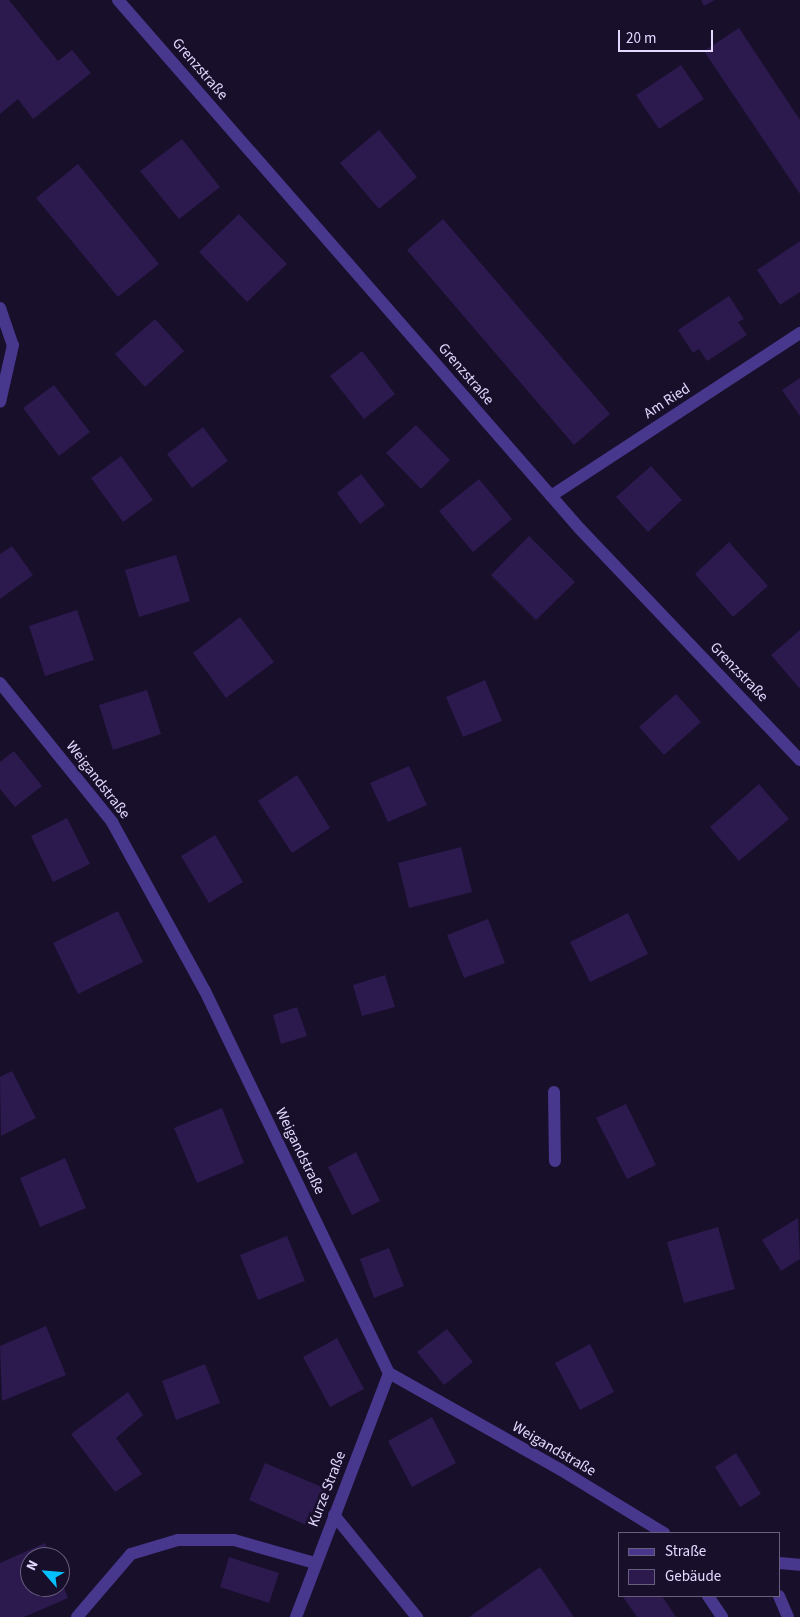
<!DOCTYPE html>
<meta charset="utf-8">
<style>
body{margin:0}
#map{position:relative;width:800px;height:1617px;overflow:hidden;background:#180f2b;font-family:"Source Sans 3",sans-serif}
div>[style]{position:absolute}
.building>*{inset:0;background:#2c194e}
.minor>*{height:12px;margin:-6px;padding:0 6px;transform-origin:6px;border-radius:6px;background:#47378d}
span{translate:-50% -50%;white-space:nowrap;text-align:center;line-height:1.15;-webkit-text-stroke:5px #180f2b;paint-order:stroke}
.street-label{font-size:15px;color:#e3d9ff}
.legend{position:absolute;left:618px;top:1532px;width:162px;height:65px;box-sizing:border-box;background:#180f2b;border:1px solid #696080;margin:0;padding:6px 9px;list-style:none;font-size:15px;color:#e3d9ff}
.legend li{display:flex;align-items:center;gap:10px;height:25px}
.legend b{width:25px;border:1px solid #696080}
.north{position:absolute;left:20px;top:1547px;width:50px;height:50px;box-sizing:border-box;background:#180f2b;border:1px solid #696080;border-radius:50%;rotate:297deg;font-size:14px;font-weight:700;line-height:20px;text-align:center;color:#e3d9ff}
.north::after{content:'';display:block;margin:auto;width:18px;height:22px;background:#05c0ff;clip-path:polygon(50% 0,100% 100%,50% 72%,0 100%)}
.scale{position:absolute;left:618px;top:30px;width:95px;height:22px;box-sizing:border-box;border:2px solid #e3d9ff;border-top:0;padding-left:6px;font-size:15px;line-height:18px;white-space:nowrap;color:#e3d9ff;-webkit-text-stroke:4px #180f2b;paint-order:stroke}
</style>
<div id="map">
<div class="building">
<div style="clip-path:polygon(0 0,9px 0,58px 61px,72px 50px,91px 73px,33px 119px,18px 99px,0 114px)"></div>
<div style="clip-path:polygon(701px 0,715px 0,704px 6px)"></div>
<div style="clip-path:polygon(739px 28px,800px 120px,800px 194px,704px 51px)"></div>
<div style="clip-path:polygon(681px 65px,704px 99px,659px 129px,636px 95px)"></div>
<div style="clip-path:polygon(379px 130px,417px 177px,379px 209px,340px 163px)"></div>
<div style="clip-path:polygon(182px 139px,220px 187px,179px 219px,140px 171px)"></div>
<div style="clip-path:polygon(78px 164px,159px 264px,118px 297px,36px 198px)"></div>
<div style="clip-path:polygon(239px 214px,287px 264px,247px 302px,199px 252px)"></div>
<div style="clip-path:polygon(443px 219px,610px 414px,574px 445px,407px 250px)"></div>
<div style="clip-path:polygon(800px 241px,800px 292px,780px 305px,757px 270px)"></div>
<div style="clip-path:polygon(729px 296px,744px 319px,738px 322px,747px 335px,707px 361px,699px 349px,693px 353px,678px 330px)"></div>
<div style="clip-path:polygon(155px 319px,184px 351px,145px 387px,115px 354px)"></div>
<div style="clip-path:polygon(362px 351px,395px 394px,364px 419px,330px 376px)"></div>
<div style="clip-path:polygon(800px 378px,800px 416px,782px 390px)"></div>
<div style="clip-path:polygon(54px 385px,90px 432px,59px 456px,23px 408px)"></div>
<div style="clip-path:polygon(416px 425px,450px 460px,421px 489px,386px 453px)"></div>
<div style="clip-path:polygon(203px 427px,228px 461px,192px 488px,167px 454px)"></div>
<div style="clip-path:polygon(121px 456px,153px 500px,123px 522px,91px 478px)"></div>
<div style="clip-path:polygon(651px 466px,682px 500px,648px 532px,616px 497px)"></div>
<div style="clip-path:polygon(361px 474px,385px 505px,360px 524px,337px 493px)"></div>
<div style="clip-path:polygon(479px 479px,512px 519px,473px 552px,439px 511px)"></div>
<div style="clip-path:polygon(529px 536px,575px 582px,536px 620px,491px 575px)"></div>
<div style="clip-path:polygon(729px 542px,768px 586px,733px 617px,695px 574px)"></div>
<div style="clip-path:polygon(12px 546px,33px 575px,0 599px,0 554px)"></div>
<div style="clip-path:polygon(176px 555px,190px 601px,139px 617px,125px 570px)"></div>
<div style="clip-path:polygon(77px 610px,94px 660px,45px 676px,29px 626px)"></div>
<div style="clip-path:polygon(240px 617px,274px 662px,226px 698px,193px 653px)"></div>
<div style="clip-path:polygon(800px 630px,800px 689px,771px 655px)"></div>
<div style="clip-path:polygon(485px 680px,502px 721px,463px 737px,446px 697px)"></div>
<div style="clip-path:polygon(147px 690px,161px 734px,113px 750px,99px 705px)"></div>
<div style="clip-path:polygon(676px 694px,701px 722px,664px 755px,639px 727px)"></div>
<div style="clip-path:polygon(14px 751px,42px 786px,15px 807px,0 789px,0 762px)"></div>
<div style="clip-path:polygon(409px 766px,427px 805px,388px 822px,370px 783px)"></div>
<div style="clip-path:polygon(297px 775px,330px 828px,292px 853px,258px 801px)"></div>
<div style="clip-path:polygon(759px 784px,789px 819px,739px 861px,710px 827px)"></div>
<div style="clip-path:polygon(67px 818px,90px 864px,53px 882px,31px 836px)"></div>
<div style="clip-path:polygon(215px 835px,243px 882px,209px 903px,181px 856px)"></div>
<div style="clip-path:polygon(461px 847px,472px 892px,409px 908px,398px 863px)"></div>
<div style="clip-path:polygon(118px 911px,143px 962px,78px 994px,53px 943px)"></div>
<div style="clip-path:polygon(628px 913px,648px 954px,590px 982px,570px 942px)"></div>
<div style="clip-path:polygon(488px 919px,505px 963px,464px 978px,447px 935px)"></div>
<div style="clip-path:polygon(385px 975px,395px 1007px,362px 1016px,353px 985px)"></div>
<div style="clip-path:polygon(297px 1007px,307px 1036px,281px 1044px,273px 1015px)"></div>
<div style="clip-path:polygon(12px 1071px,36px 1118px,1px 1136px,0 1077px)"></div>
<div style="clip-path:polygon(626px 1104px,656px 1165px,627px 1179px,596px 1118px)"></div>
<div style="clip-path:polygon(222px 1108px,244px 1163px,197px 1183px,174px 1128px)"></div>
<div style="clip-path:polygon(356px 1152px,380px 1201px,352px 1215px,328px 1167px)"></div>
<div style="clip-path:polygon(65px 1158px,86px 1208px,40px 1227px,20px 1178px)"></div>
<div style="clip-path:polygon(798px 1218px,800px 1259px,781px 1271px,762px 1240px)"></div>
<div style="clip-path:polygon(718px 1227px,735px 1289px,684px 1303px,667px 1242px)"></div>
<div style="clip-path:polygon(287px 1236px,305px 1281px,258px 1300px,240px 1255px)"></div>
<div style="clip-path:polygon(389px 1248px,404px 1286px,374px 1298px,360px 1259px)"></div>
<div style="clip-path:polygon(46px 1326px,66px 1375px,2px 1401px,0 1346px)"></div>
<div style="clip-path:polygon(447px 1329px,473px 1362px,444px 1385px,417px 1352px)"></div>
<div style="clip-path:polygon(337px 1338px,364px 1389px,330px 1407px,303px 1357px)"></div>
<div style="clip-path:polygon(590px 1344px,614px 1392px,580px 1410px,555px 1363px)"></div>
<div style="clip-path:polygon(205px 1364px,220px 1403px,176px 1420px,162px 1381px)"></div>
<div style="clip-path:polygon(128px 1392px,143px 1415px,116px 1438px,142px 1474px,115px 1492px,71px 1434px)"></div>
<div style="clip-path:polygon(432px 1417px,456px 1463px,412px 1487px,388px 1441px)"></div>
<div style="clip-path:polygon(736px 1453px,761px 1494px,740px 1507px,715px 1467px)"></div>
<div style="clip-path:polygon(265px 1463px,329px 1490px,313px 1528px,249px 1500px)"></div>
<div style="clip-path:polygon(45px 1543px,51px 1557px,30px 1557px,30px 1587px,60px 1587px,60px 1578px,68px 1598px,24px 1617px,0 1617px,0 1563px)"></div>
<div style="clip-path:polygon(229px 1557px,279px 1573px,269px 1603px,220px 1587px)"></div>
<div style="clip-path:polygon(540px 1567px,574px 1617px,469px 1617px,512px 1587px)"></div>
<div style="clip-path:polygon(662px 1596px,676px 1617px,637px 1617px,623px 1597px)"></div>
</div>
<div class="minor">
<div style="left:118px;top:0;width:702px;rotate:48.87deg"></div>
<div style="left:580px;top:529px;width:319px;rotate:46.4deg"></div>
<div style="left:0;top:308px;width:39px;rotate:71deg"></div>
<div style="left:13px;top:345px;width:58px;rotate:102.8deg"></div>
<div style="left:551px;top:496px;width:298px;rotate:-33.2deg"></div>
<div style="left:0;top:683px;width:179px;rotate:51.1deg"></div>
<div style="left:112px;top:822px;width:193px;rotate:61.2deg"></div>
<div style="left:205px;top:991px;width:424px;rotate:64.3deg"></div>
<div style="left:389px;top:1373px;width:197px;rotate:29.4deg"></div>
<div style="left:561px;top:1470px;width:121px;rotate:31.5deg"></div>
<div style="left:554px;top:1092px;width:69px;rotate:89.2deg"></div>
<div style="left:334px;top:1515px;width:132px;rotate:50.9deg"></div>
<div style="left:779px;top:1563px;width:21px;rotate:5deg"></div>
<div style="left:708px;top:1596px;width:25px;rotate:56deg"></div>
<div style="left:779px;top:1596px;width:23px;rotate:67deg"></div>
<div style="left:77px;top:1617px;width:83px;rotate:-49.4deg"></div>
<div style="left:131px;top:1554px;width:49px;rotate:-16.6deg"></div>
<div style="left:178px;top:1540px;width:56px"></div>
<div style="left:234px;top:1540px;width:84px;rotate:15.9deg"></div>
<div style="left:296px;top:1617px;width:261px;rotate:-69.1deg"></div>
</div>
<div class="street-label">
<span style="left:200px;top:69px;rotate:49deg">Grenzstraße</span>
<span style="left:466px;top:374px;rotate:49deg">Grenzstraße</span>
<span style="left:667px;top:401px;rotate:-33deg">Am Ried</span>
<span style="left:739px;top:672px;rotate:46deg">Grenzstraße</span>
<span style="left:98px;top:780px;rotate:52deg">Weigandstraße</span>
<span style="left:300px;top:1151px;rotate:64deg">Weigandstraße</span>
<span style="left:554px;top:1449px;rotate:30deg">Weigandstraße</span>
<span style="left:327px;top:1489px;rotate:-69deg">Kurze Straße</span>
</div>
<ul class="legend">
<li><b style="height:6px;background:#47378d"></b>Straße</li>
<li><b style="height:14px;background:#2c194e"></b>Gebäude</li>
</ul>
<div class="north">N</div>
<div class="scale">20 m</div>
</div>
